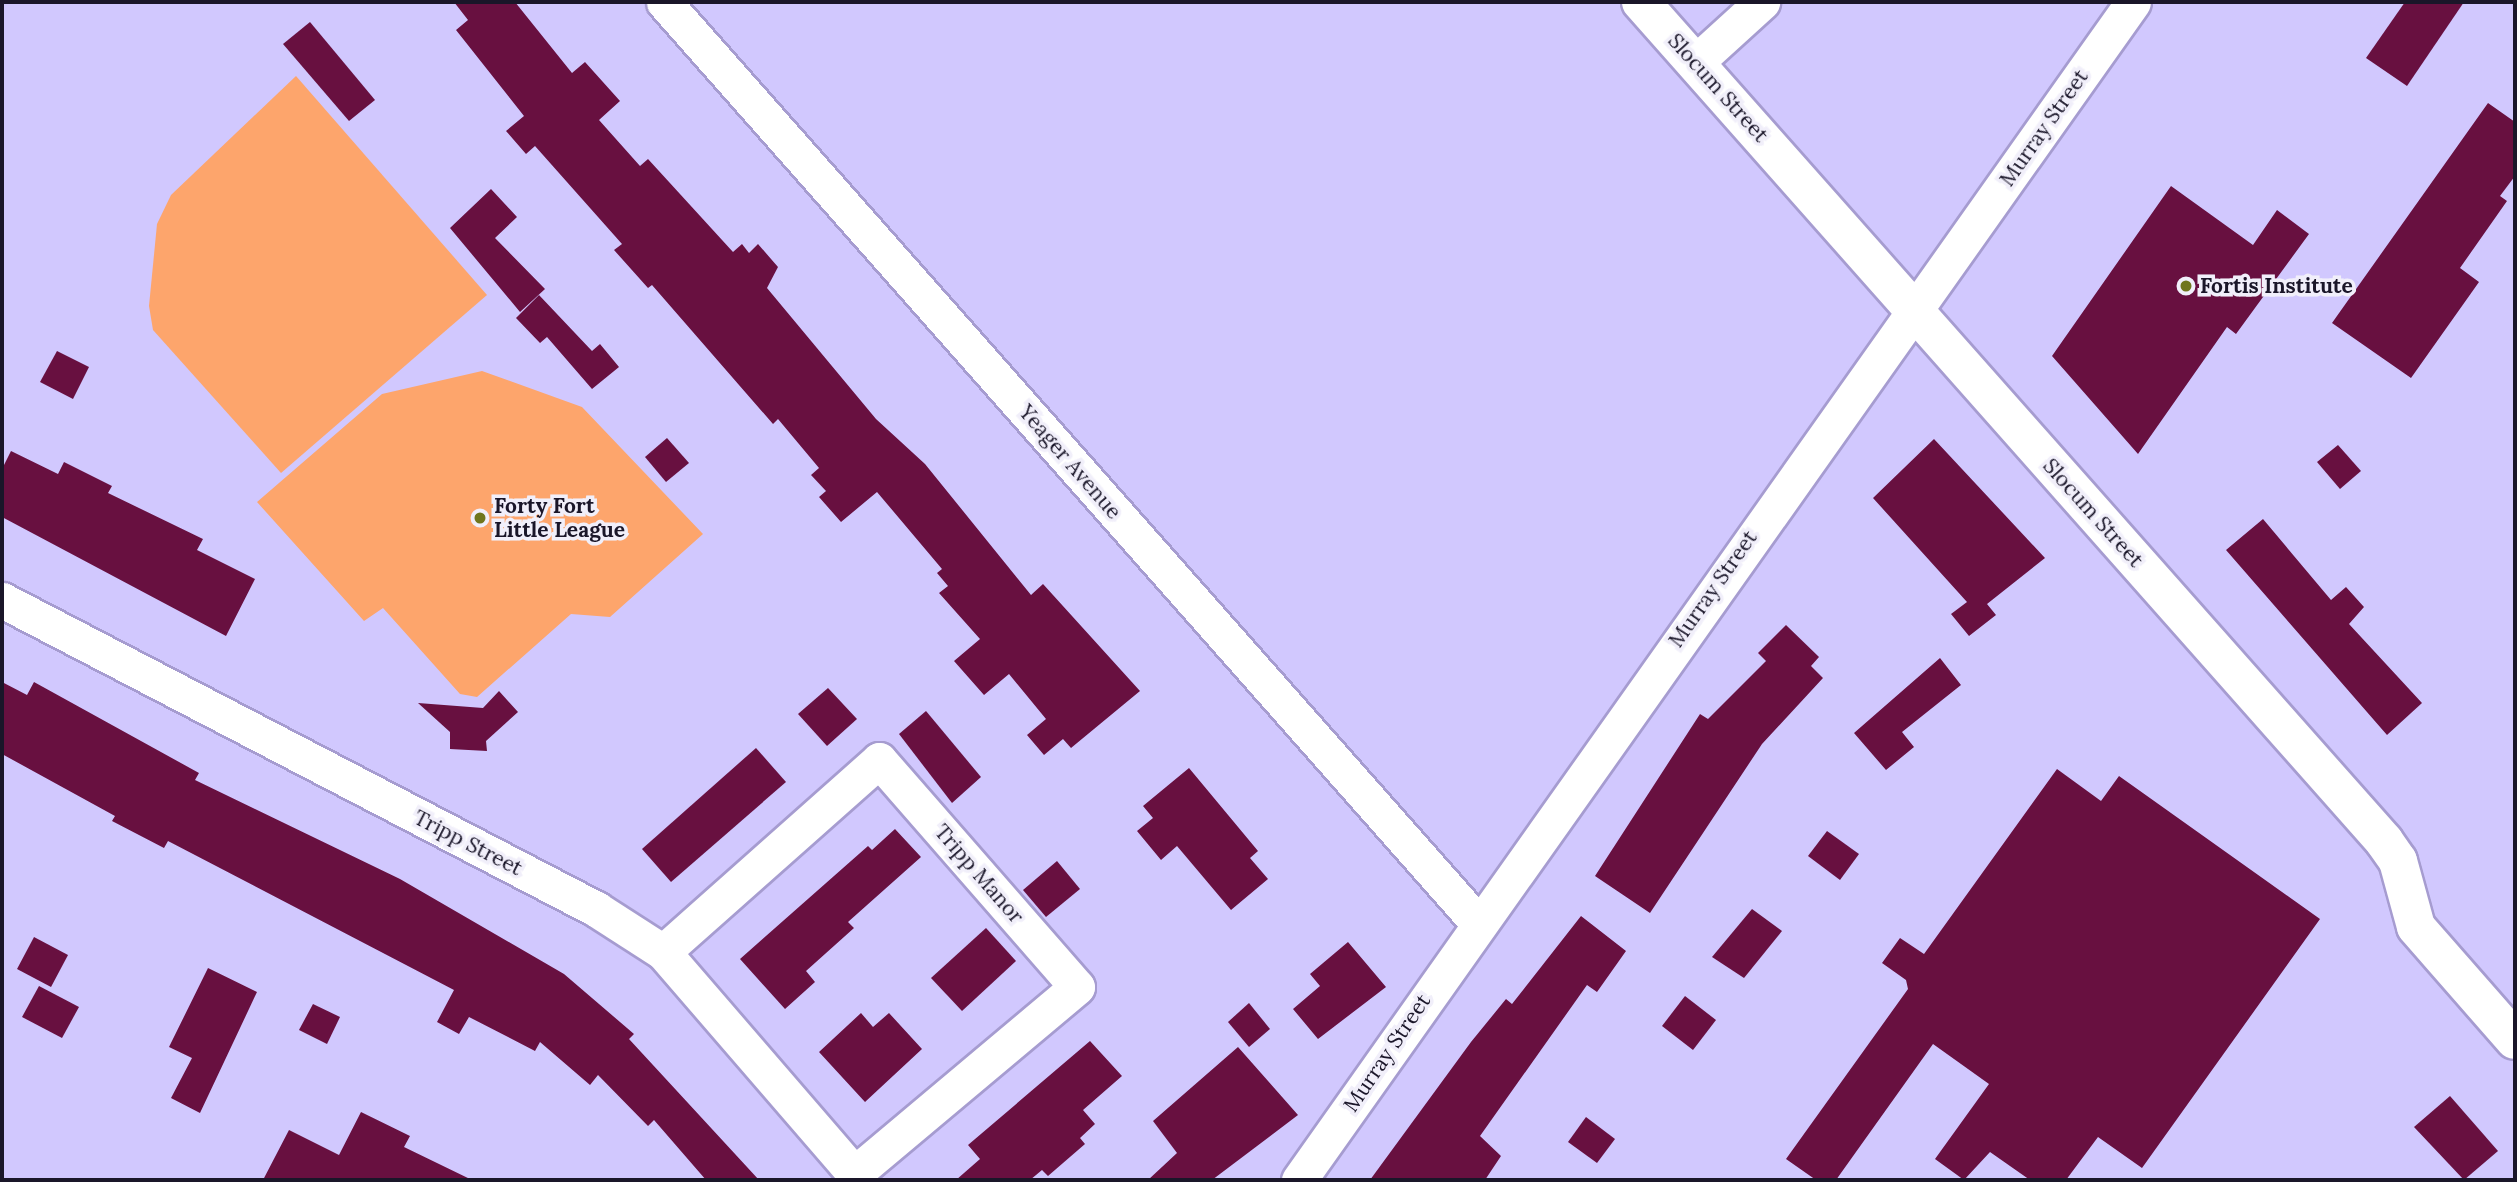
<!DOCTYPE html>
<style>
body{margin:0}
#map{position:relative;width:2517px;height:1182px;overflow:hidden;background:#d1c8fe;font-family:Lora,serif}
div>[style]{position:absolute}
.green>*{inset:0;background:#fda56c}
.building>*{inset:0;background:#681040}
.roads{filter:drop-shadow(2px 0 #a69cd0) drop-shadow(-2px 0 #a69cd0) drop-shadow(0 2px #a69cd0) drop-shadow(0 -2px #a69cd0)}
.street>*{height:35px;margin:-17.5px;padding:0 17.5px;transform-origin:17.5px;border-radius:17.5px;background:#fff}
.secondary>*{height:38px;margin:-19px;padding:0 19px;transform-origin:19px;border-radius:19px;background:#fff}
.dots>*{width:19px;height:19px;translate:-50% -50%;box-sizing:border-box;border:4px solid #f1effa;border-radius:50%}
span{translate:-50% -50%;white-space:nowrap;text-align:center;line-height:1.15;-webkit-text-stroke:7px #f1effa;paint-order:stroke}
.street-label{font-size:21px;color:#1a1629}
.poi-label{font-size:21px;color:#1a1629;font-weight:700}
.left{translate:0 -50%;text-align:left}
.frame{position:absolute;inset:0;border:4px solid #1a1629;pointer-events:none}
</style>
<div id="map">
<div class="green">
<div style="clip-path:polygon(296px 76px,487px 295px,281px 473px,153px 330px,149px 306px,157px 224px,171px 195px)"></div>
<div style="clip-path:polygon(482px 371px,582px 407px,703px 534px,610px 617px,571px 614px,477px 697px,460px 694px,383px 608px,364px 621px,257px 502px,382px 394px)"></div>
</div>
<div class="building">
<div style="clip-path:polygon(454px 2px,515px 2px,572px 73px,585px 62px,620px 101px,599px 120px,640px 166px,648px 159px,733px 252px,742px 244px,749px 253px,758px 244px,778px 267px,767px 288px,876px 419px,925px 464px,1031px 595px,1043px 584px,1140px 691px,1071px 748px,1063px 739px,1044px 755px,1027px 735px,1046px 719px,1009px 674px,984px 695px,954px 661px,980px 639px,939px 593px,948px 586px,937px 573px,942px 569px,877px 492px,841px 522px,819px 497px,826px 491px,811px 475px,819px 468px,778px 419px,773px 424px,652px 285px,648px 288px,614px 250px,622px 244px,535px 146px,526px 154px,506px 131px,524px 116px,456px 30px,468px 20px)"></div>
<div style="clip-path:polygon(2405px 2px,2464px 2px,2407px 86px,2366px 58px)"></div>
<div style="clip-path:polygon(310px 22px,375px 100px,349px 121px,283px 44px)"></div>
<div style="clip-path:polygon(2488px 103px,2515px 122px,2515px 176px,2500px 196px,2507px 201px,2460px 268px,2479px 282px,2411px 378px,2332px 323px)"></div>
<div style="clip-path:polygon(2171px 186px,2253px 245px,2277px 210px,2309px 234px,2236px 334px,2227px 327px,2138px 454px,2052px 356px)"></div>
<div style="clip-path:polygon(491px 189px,517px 217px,495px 238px,545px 289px,520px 312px,450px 228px)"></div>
<div style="clip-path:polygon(539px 295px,592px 351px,600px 344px,619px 367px,592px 389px,547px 337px,540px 343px,516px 318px)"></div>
<div style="clip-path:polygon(57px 351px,89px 367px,73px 399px,40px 382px)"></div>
<div style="clip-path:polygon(667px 438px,689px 463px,666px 482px,645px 457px)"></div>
<div style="clip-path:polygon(1934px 439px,2045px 558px,1987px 604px,1996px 615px,1969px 636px,1951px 614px,1967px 602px,1873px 498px)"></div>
<div style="clip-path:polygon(2338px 445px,2361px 471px,2340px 489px,2317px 462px)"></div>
<div style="clip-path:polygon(11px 451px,58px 474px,64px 462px,112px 486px,108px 493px,203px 539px,197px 550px,255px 579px,226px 636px,2px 517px,2px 469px)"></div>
<div style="clip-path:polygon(2263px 519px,2331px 600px,2346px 587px,2364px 607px,2349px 624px,2422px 703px,2387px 735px,2226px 550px)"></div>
<div style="clip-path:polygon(1786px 625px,1819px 657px,1811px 666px,1823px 678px,1762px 744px,1650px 913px,1595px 876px,1700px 714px,1708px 719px,1766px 661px,1758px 653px)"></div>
<div style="clip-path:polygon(1940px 658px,1961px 685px,1902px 732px,1914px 747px,1886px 770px,1854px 733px)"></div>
<div style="clip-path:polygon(2px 682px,27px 695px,34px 682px,199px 773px,195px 780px,400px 879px,564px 974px,634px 1034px,629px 1039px,759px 1180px,706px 1180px,654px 1120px,648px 1126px,598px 1075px,590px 1085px,540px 1042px,535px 1051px,469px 1017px,459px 1034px,437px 1022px,454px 990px,168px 841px,164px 848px,112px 821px,115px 816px,2px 754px)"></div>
<div style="clip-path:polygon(828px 688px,857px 719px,827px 746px,798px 714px)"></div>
<div style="clip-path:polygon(499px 691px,518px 712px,486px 741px,487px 751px,450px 749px,450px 732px,418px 703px,483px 708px)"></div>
<div style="clip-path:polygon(926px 711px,981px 777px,952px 803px,899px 734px)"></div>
<div style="clip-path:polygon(756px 748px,786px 782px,671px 882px,642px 849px)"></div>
<div style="clip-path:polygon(1189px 768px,1258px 851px,1250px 858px,1268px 879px,1231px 910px,1177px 846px,1161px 860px,1137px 831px,1153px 818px,1143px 806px)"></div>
<div style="clip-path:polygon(2057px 769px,2101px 801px,2119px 776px,2320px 919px,2142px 1168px,2098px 1137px,2066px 1180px,2030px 1180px,1990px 1152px,1964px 1180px,1935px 1159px,1989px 1084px,1933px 1044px,1836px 1180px,1816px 1180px,1786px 1159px,1908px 989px,1906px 980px,1882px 963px,1900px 938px,1924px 954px)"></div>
<div style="clip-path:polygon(895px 829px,921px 857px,848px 922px,854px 928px,806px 971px,815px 982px,785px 1009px,740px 959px,868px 846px,872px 850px)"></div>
<div style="clip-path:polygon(1827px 831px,1859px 854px,1840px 880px,1808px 856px)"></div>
<div style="clip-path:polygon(1057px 861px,1080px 889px,1046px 917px,1023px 890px)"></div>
<div style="clip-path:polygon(1752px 909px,1782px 931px,1744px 978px,1712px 957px)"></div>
<div style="clip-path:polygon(1581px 916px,1626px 951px,1597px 992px,1587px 985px,1480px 1136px,1501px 1156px,1485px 1180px,1370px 1180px,1471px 1042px,1506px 999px,1512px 1004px)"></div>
<div style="clip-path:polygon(986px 928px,1016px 961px,962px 1011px,931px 978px)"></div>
<div style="clip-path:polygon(34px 937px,68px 955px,51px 987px,17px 969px)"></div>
<div style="clip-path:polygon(1348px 942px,1386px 987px,1318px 1039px,1293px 1009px,1320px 986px,1310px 974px)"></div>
<div style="clip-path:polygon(208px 968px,257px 992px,200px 1113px,171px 1098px,192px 1058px,169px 1047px)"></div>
<div style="clip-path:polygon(39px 986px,79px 1007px,62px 1038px,22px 1017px)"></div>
<div style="clip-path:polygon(1685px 996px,1716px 1020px,1693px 1050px,1662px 1026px)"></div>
<div style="clip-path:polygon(1249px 1003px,1270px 1029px,1249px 1047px,1228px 1022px)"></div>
<div style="clip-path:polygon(313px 1004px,340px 1017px,327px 1044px,299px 1030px)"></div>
<div style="clip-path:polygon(861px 1013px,873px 1027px,889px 1013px,922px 1049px,865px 1102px,819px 1052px)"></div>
<div style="clip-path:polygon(1090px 1041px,1122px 1076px,1083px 1110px,1095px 1124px,1080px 1138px,1085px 1144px,1048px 1176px,1042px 1170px,1030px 1180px,956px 1180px,980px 1159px,968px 1145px)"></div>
<div style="clip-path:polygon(1238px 1047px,1298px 1115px,1212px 1180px,1148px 1180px,1177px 1153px,1153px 1121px)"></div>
<div style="clip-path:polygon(2450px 1096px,2498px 1151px,2464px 1180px,2414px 1127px)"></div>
<div style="clip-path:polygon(361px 1112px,410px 1136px,404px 1147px,472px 1180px,263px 1180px,289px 1130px,339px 1155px)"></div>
<div style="clip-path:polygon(1586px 1117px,1615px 1139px,1597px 1163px,1568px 1142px)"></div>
</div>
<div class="roads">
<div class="street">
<div style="left:664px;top:2px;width:1228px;rotate:48.53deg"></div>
<div style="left:1695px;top:63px;width:91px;rotate:-42.3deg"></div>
<div style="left:2px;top:600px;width:670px;rotate:27.48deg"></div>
<div style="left:596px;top:909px;width:80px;rotate:32.7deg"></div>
<div style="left:663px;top:952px;width:301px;rotate:49.2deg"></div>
<div style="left:663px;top:952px;width:289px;rotate:-41.6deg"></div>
<div style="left:879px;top:760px;width:301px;rotate:48.9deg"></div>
<div style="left:1077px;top:987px;width:291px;rotate:140deg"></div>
<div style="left:1299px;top:1180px;width:1443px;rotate:-54.7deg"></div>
</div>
<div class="secondary">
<div style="left:1641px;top:2px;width:1121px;rotate:48.47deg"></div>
<div style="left:2384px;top:841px;width:24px;rotate:55deg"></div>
<div style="left:2398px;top:861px;width:68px;rotate:74.7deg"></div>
<div style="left:2416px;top:927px;width:150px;rotate:48.8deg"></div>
</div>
</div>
<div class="dots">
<div style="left:2186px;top:286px;background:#70761e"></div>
<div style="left:480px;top:518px;background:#70761e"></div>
</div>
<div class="street-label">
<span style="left:1718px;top:88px;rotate:48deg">Slocum Street</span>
<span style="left:2044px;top:128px;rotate:-55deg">Murray Street</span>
<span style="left:1070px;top:462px;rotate:49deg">Yeager Avenue</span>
<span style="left:2093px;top:513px;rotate:48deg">Slocum Street</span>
<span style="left:1713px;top:589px;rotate:-55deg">Murray Street</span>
<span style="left:468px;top:843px;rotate:27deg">Tripp Street</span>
<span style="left:979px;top:874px;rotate:49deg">Tripp Manor</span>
<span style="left:1387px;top:1053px;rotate:-56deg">Murray Street</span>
</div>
<div class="poi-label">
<span class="left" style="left:2200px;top:286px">Fortis Institute</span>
<span class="left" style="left:494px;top:518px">Forty Fort<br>Little League</span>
</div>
<div class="frame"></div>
</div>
